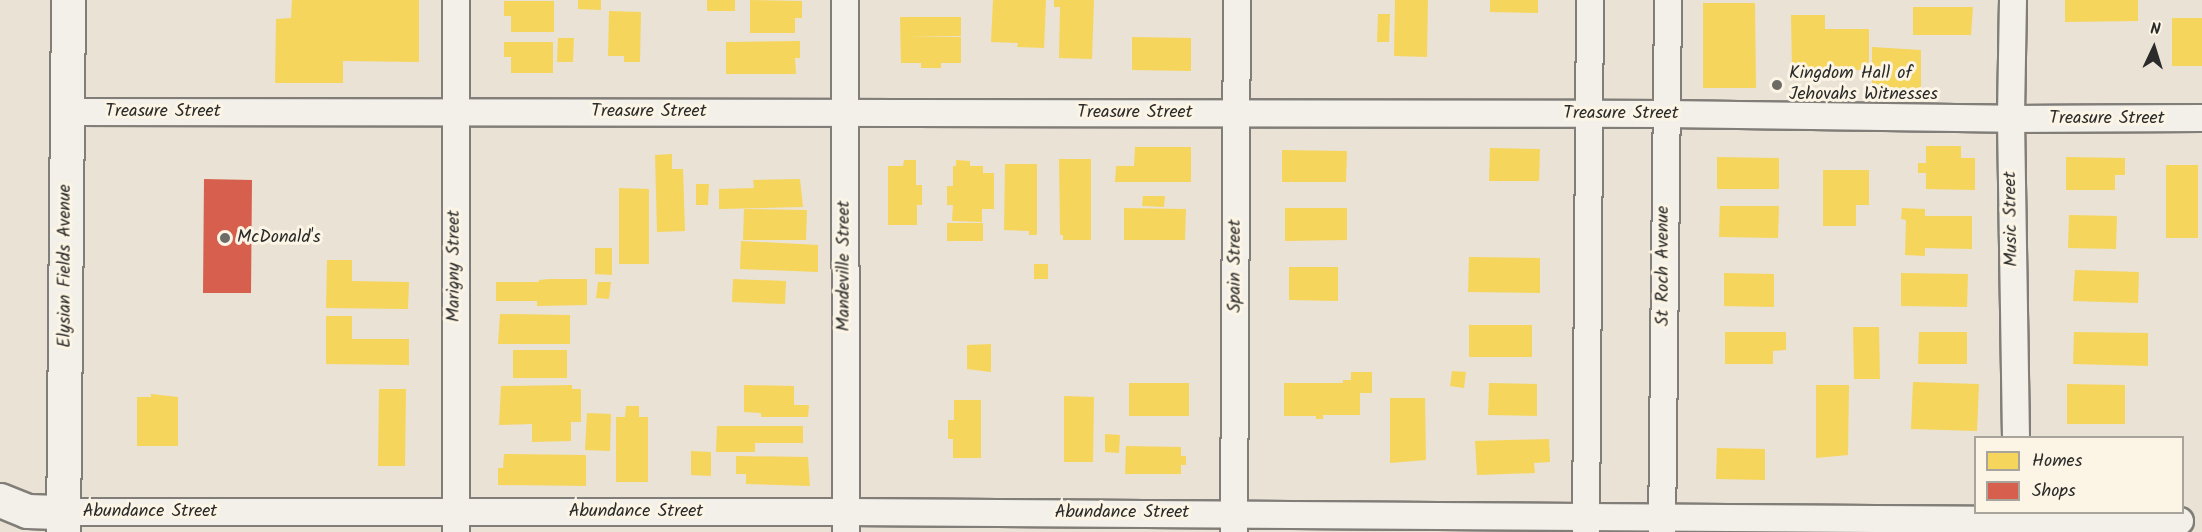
<!DOCTYPE html>
<style>
body{margin:0}
#map{position:relative;width:2202px;height:532px;overflow:hidden;background:#eae2d5;font-family:Kalam,sans-serif}
div>[style]{position:absolute}
.homes>*{inset:0;background:#f6d55c}
.shops>*{inset:0;background:#d6604d}
.roads{filter:drop-shadow(2px 0 #817d78) drop-shadow(-2px 0 #817d78) drop-shadow(0 2px #817d78) drop-shadow(0 -2px #817d78)}
.street>*{height:26px;margin:-13px;padding:0 13px;transform-origin:13px;border-radius:13px;background:#f3f0e9}
.secondary>*{height:33px;margin:-16.5px;padding:0 16.5px;transform-origin:16.5px;border-radius:16.5px;background:#f3f0e9}
.dots>*{width:16px;height:16px;translate:-50% -50%;box-sizing:border-box;border:3px solid #fcf5e5;border-radius:50%}
span{translate:-50% -50%;white-space:nowrap;text-align:center;line-height:1.15;-webkit-text-stroke:6px #fcf5e5;paint-order:stroke}
.poi-label{font-size:18px;color:#2b2b2b}
.left{translate:0 -50%;text-align:left}
.street-label{font-size:18px;color:#2b2b2b}
.legend{position:absolute;left:1974px;top:436px;width:210px;height:78px;box-sizing:border-box;background:#fcf5e5;border:2px solid #a8a49b;margin:0;padding:8px 10px;list-style:none;font-size:18px;color:#2b2b2b}
.legend li{display:flex;align-items:center;gap:12px;height:30px}
.legend b{width:30px;border:2px solid #a8a49b}
.north{position:absolute;left:2124px;top:18px;width:60px;height:60px;-webkit-text-stroke:4px #fcf5e5;paint-order:stroke;rotate:4deg;font-size:16px;font-weight:700;line-height:24px;text-align:center;color:#2b2b2b}
.north::after{content:'';display:block;margin:auto;width:21px;height:27px;background:#2b2b2b;clip-path:polygon(50% 0,100% 100%,50% 72%,0 100%)}
</style>
<div id="map">
<div class="homes">
<div style="clip-path:polygon(292px 0,419px 0,419px 62px,343px 61px,343px 83px,275px 83px,276px 19px,291px 18px)"></div>
<div style="clip-path:polygon(578px 0,601px 0,601px 10px,578px 9px)"></div>
<div style="clip-path:polygon(707px 0,735px 0,735px 11px,707px 11px)"></div>
<div style="clip-path:polygon(750px 0,802px 1px,802px 18px,795px 18px,795px 33px,750px 33px)"></div>
<div style="clip-path:polygon(993px 0,1046px 0,1044px 48px,1017px 47px,1018px 43px,991px 42px)"></div>
<div style="clip-path:polygon(1054px 0,1094px 0,1092px 59px,1059px 58px,1060px 7px,1054px 7px)"></div>
<div style="clip-path:polygon(1395px 0,1428px 0,1427px 57px,1394px 56px)"></div>
<div style="clip-path:polygon(1490px 0,1538px 0,1538px 13px,1490px 12px)"></div>
<div style="clip-path:polygon(2065px 0,2138px 0,2138px 21px,2065px 22px)"></div>
<div style="clip-path:polygon(504px 1px,554px 1px,554px 32px,511px 32px,511px 16px,504px 16px)"></div>
<div style="clip-path:polygon(1703px 3px,1755px 3px,1756px 88px,1703px 88px)"></div>
<div style="clip-path:polygon(1913px 7px,1973px 7px,1971px 35px,1913px 35px)"></div>
<div style="clip-path:polygon(609px 11px,641px 12px,640px 62px,624px 62px,624px 56px,608px 56px)"></div>
<div style="clip-path:polygon(1378px 14px,1390px 14px,1389px 42px,1377px 42px)"></div>
<div style="clip-path:polygon(1791px 15px,1825px 15px,1825px 29px,1869px 29px,1869px 70px,1824px 70px,1824px 79px,1808px 78px,1808px 70px,1792px 71px)"></div>
<div style="clip-path:polygon(900px 17px,961px 17px,961px 36px,909px 36px,961px 37px,961px 63px,941px 63px,941px 68px,921px 68px,921px 63px,901px 63px)"></div>
<div style="clip-path:polygon(2172px 18px,2202px 18px,2202px 66px,2172px 66px)"></div>
<div style="clip-path:polygon(1132px 37px,1191px 38px,1191px 71px,1132px 70px)"></div>
<div style="clip-path:polygon(558px 38px,574px 38px,573px 62px,557px 62px)"></div>
<div style="clip-path:polygon(800px 41px,800px 58px,795px 58px,796px 74px,726px 74px,726px 42px)"></div>
<div style="clip-path:polygon(504px 42px,553px 42px,553px 73px,511px 73px,511px 57px,504px 57px)"></div>
<div style="clip-path:polygon(1872px 47px,1921px 50px,1921px 91px,1872px 91px)"></div>
<div style="clip-path:polygon(1926px 146px,1961px 146px,1961px 158px,1975px 158px,1975px 190px,1926px 189px,1926px 173px,1918px 173px,1918px 163px,1926px 163px)"></div>
<div style="clip-path:polygon(1135px 147px,1191px 147px,1191px 182px,1115px 182px,1116px 166px,1134px 166px)"></div>
<div style="clip-path:polygon(1490px 148px,1540px 149px,1539px 181px,1489px 181px)"></div>
<div style="clip-path:polygon(1282px 150px,1347px 151px,1346px 182px,1282px 182px)"></div>
<div style="clip-path:polygon(672px 154px,672px 169px,683px 169px,685px 231px,657px 232px,655px 155px)"></div>
<div style="clip-path:polygon(1717px 157px,1779px 158px,1779px 189px,1717px 189px)"></div>
<div style="clip-path:polygon(2066px 157px,2125px 158px,2125px 175px,2115px 175px,2115px 190px,2066px 190px)"></div>
<div style="clip-path:polygon(1059px 159px,1091px 159px,1091px 240px,1063px 240px,1063px 235px,1060px 235px)"></div>
<div style="clip-path:polygon(904px 160px,916px 160px,916px 185px,922px 185px,922px 205px,917px 205px,917px 225px,888px 225px,888px 166px,903px 166px)"></div>
<div style="clip-path:polygon(956px 160px,970px 161px,970px 166px,983px 166px,983px 173px,994px 173px,994px 209px,982px 209px,982px 222px,952px 221px,953px 205px,947px 205px,947px 186px,953px 186px,953px 166px,956px 166px)"></div>
<div style="clip-path:polygon(1005px 164px,1037px 164px,1037px 235px,1029px 235px,1029px 231px,1004px 230px)"></div>
<div style="clip-path:polygon(2166px 165px,2198px 165px,2198px 238px,2166px 238px)"></div>
<div style="clip-path:polygon(1823px 170px,1869px 170px,1869px 205px,1856px 205px,1856px 226px,1823px 226px)"></div>
<div style="clip-path:polygon(800px 179px,803px 207px,719px 209px,719px 189px,754px 188px,753px 180px)"></div>
<div style="clip-path:polygon(696px 184px,709px 184px,708px 205px,696px 205px)"></div>
<div style="clip-path:polygon(619px 188px,649px 189px,649px 264px,619px 264px)"></div>
<div style="clip-path:polygon(1143px 196px,1165px 196px,1164px 207px,1142px 206px)"></div>
<div style="clip-path:polygon(1720px 206px,1779px 206px,1778px 238px,1719px 237px)"></div>
<div style="clip-path:polygon(1124px 208px,1186px 209px,1185px 240px,1124px 240px)"></div>
<div style="clip-path:polygon(1285px 208px,1347px 208px,1347px 240px,1285px 241px)"></div>
<div style="clip-path:polygon(1902px 208px,1925px 209px,1925px 216px,1972px 216px,1972px 249px,1925px 248px,1925px 256px,1905px 255px,1906px 220px,1901px 219px)"></div>
<div style="clip-path:polygon(744px 209px,807px 210px,806px 240px,743px 240px)"></div>
<div style="clip-path:polygon(2069px 215px,2117px 216px,2116px 249px,2068px 248px)"></div>
<div style="clip-path:polygon(947px 223px,983px 223px,983px 241px,947px 241px)"></div>
<div style="clip-path:polygon(741px 241px,818px 245px,818px 272px,740px 269px)"></div>
<div style="clip-path:polygon(595px 248px,612px 248px,612px 275px,595px 274px)"></div>
<div style="clip-path:polygon(1469px 257px,1540px 258px,1540px 293px,1468px 292px)"></div>
<div style="clip-path:polygon(327px 260px,352px 260px,352px 281px,409px 282px,408px 309px,326px 308px)"></div>
<div style="clip-path:polygon(1034px 264px,1048px 264px,1048px 279px,1034px 279px)"></div>
<div style="clip-path:polygon(1289px 267px,1338px 267px,1338px 301px,1289px 300px)"></div>
<div style="clip-path:polygon(2075px 270px,2139px 272px,2138px 303px,2073px 301px)"></div>
<div style="clip-path:polygon(1724px 273px,1774px 274px,1774px 307px,1724px 306px)"></div>
<div style="clip-path:polygon(1901px 273px,1968px 274px,1967px 307px,1901px 306px)"></div>
<div style="clip-path:polygon(550px 279px,587px 279px,587px 305px,537px 306px,537px 301px,496px 301px,496px 282px,539px 282px,539px 280px)"></div>
<div style="clip-path:polygon(733px 279px,786px 281px,785px 304px,732px 302px)"></div>
<div style="clip-path:polygon(598px 282px,611px 282px,609px 299px,596px 298px)"></div>
<div style="clip-path:polygon(500px 314px,570px 315px,570px 344px,498px 344px)"></div>
<div style="clip-path:polygon(326px 316px,352px 316px,352px 339px,409px 339px,409px 365px,326px 364px)"></div>
<div style="clip-path:polygon(1469px 325px,1532px 325px,1532px 357px,1469px 357px)"></div>
<div style="clip-path:polygon(1853px 327px,1879px 327px,1880px 379px,1854px 379px)"></div>
<div style="clip-path:polygon(1725px 332px,1786px 332px,1786px 350px,1773px 351px,1773px 364px,1725px 364px)"></div>
<div style="clip-path:polygon(1919px 332px,1967px 332px,1967px 364px,1918px 364px)"></div>
<div style="clip-path:polygon(2074px 332px,2148px 333px,2148px 366px,2073px 364px)"></div>
<div style="clip-path:polygon(991px 344px,991px 372px,967px 369px,967px 345px)"></div>
<div style="clip-path:polygon(513px 350px,567px 350px,567px 378px,513px 378px)"></div>
<div style="clip-path:polygon(1452px 371px,1466px 372px,1464px 388px,1450px 386px)"></div>
<div style="clip-path:polygon(1351px 372px,1372px 372px,1372px 393px,1360px 393px,1360px 415px,1323px 415px,1323px 419px,1316px 419px,1316px 416px,1284px 416px,1284px 383px,1343px 383px,1343px 380px,1351px 380px)"></div>
<div style="clip-path:polygon(1913px 382px,1979px 384px,1977px 431px,1911px 429px)"></div>
<div style="clip-path:polygon(1129px 383px,1189px 383px,1189px 416px,1129px 416px)"></div>
<div style="clip-path:polygon(1489px 383px,1537px 384px,1537px 416px,1488px 415px)"></div>
<div style="clip-path:polygon(2067px 384px,2125px 385px,2125px 424px,2067px 424px)"></div>
<div style="clip-path:polygon(572px 385px,572px 389px,581px 389px,581px 422px,571px 422px,571px 441px,532px 442px,532px 424px,499px 425px,501px 386px)"></div>
<div style="clip-path:polygon(744px 385px,794px 386px,794px 405px,809px 405px,808px 417px,761px 417px,761px 413px,744px 412px)"></div>
<div style="clip-path:polygon(1816px 385px,1849px 385px,1848px 455px,1816px 458px)"></div>
<div style="clip-path:polygon(379px 389px,406px 389px,405px 466px,378px 466px)"></div>
<div style="clip-path:polygon(151px 394px,178px 397px,178px 446px,137px 446px,137px 397px,151px 397px)"></div>
<div style="clip-path:polygon(1064px 396px,1094px 397px,1093px 462px,1064px 462px)"></div>
<div style="clip-path:polygon(1390px 398px,1425px 398px,1426px 460px,1390px 463px)"></div>
<div style="clip-path:polygon(954px 400px,981px 400px,981px 458px,953px 458px,953px 439px,948px 439px,948px 420px,954px 420px)"></div>
<div style="clip-path:polygon(626px 406px,639px 406px,639px 417px,648px 417px,648px 482px,616px 482px,616px 417px,625px 417px)"></div>
<div style="clip-path:polygon(587px 413px,611px 414px,610px 451px,585px 450px)"></div>
<div style="clip-path:polygon(717px 426px,803px 426px,803px 443px,755px 443px,755px 452px,716px 452px)"></div>
<div style="clip-path:polygon(1105px 434px,1120px 435px,1119px 453px,1105px 452px)"></div>
<div style="clip-path:polygon(1549px 439px,1550px 462px,1534px 463px,1535px 473px,1477px 475px,1475px 441px)"></div>
<div style="clip-path:polygon(1126px 446px,1181px 447px,1181px 456px,1186px 456px,1186px 465px,1181px 465px,1181px 474px,1125px 474px)"></div>
<div style="clip-path:polygon(1717px 448px,1765px 449px,1765px 480px,1716px 479px)"></div>
<div style="clip-path:polygon(691px 451px,711px 452px,711px 476px,691px 475px)"></div>
<div style="clip-path:polygon(504px 454px,586px 455px,586px 486px,498px 485px,498px 468px,503px 468px)"></div>
<div style="clip-path:polygon(736px 456px,808px 457px,810px 486px,746px 484px,746px 474px,736px 474px)"></div>
</div>
<div class="shops">
<div style="clip-path:polygon(204px 179px,252px 180px,251px 293px,203px 293px)"></div>
</div>
<div class="roads">
<div class="street">
<div style="left:456px;top:0;width:532px;rotate:90deg"></div>
<div style="left:845px;top:0;width:532px;rotate:89.89deg"></div>
<div style="left:2013px;top:0;width:119px;rotate:91deg"></div>
<div style="left:2011px;top:119px;width:319px;rotate:89.1deg"></div>
<div style="left:68px;top:112px;width:1598px;rotate:0.07deg"></div>
<div style="left:1666px;top:114px;width:345px;rotate:0.8deg"></div>
<div style="left:2011px;top:119px;width:191px;rotate:-0.3deg"></div>
<div style="left:65px;top:512px;width:781px"></div>
<div style="left:846px;top:512px;width:1334px;rotate:0.39deg"></div>
<div style="left:1586px;top:531px;width:531px;rotate:-89.57deg"></div>
<div style="left:1234px;top:532px;width:532px;rotate:-89.68deg"></div>
<div style="left:1662px;top:532px;width:532px;rotate:-89.35deg"></div>
</div>
<div class="secondary">
<div style="left:0;top:500px;width:29px;rotate:22deg"></div>
<div style="left:27px;top:511px;width:38px;rotate:2deg"></div>
<div style="left:63px;top:532px;width:532px;rotate:-89.46deg"></div>
</div>
</div>
<div class="dots">
<div style="left:1777px;top:85px;background:#6e6b66"></div>
<div style="left:225px;top:238px;background:#6e6b66"></div>
</div>
<div class="poi-label">
<span class="left" style="left:1789px;top:85px">Kingdom Hall of<br>Jehovahs Witnesses</span>
<span class="left" style="left:237px;top:238px">McDonald's</span>
</div>
<div class="street-label">
<span style="left:163px;top:112px">Treasure Street</span>
<span style="left:649px;top:112px">Treasure Street</span>
<span style="left:1135px;top:113px">Treasure Street</span>
<span style="left:1621px;top:114px">Treasure Street</span>
<span style="left:2107px;top:119px">Treasure Street</span>
<span style="left:2012px;top:219px;rotate:-91deg">Music Street</span>
<span style="left:66px;top:266px;rotate:-90deg">Elysian Fields Avenue</span>
<span style="left:455px;top:266px;rotate:-90deg">Marigny Street</span>
<span style="left:845px;top:266px;rotate:-90deg">Mandeville Street</span>
<span style="left:1236px;top:266px;rotate:-90deg">Spain Street</span>
<span style="left:1664px;top:266px;rotate:-90deg">St Roch Avenue</span>
<span style="left:150px;top:512px">Abundance Street</span>
<span style="left:636px;top:512px">Abundance Street</span>
<span style="left:1122px;top:513px">Abundance Street</span>
</div>
<ul class="legend">
<li><b style="height:16px;background:#f6d55c"></b>Homes</li>
<li><b style="height:16px;background:#d6604d"></b>Shops</li>
</ul>
<div class="north">N</div>
</div>
